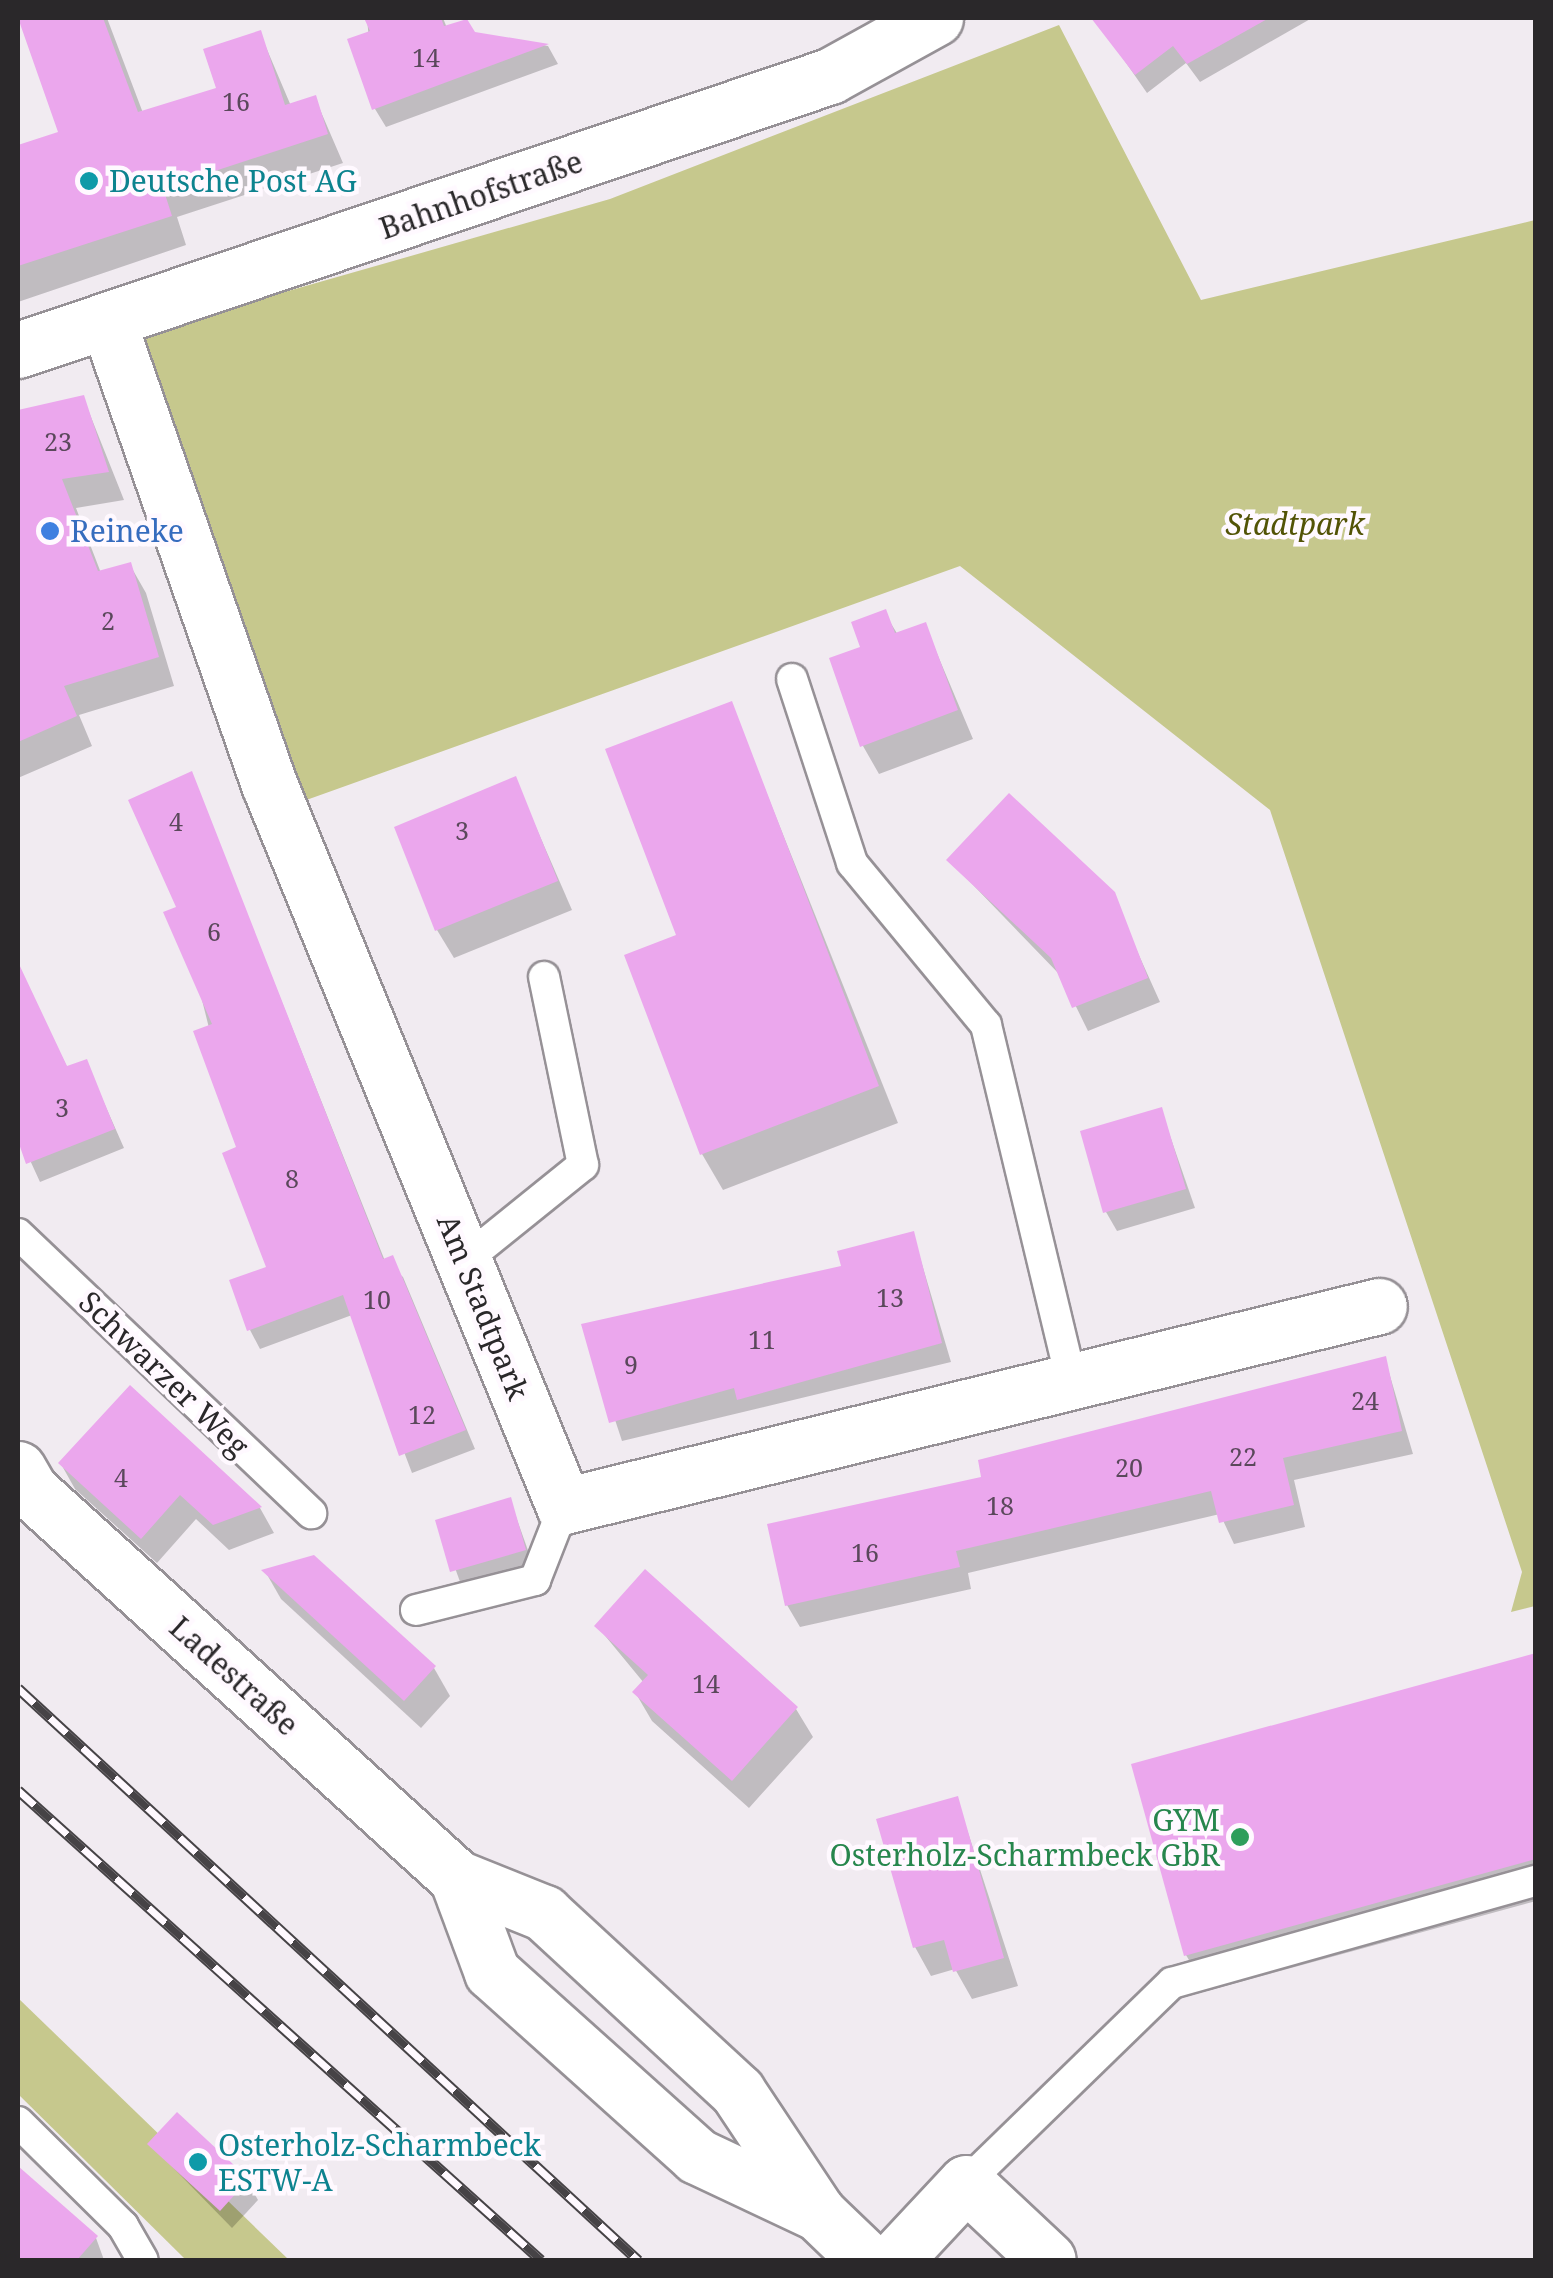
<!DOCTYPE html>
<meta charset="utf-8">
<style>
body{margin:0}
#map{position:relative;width:1553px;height:2278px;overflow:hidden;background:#f1ebf1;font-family:"Noto Serif",serif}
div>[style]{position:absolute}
.green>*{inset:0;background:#c6c88d}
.shadow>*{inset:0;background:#0003}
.building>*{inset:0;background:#eba7ed}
.roads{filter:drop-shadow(2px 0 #969196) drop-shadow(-2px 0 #969196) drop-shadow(0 2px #969196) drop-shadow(0 -2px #969196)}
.lane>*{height:30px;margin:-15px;padding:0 15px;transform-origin:15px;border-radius:15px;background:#fff}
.street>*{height:55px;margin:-27.5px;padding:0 27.5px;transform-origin:27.5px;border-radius:27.5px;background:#fff}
.rail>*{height:11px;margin-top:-5.5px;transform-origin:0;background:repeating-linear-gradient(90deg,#fff9ff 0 22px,#464346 0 44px);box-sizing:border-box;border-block:2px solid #464346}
.dots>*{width:28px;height:28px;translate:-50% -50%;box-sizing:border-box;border:5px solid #fff9ff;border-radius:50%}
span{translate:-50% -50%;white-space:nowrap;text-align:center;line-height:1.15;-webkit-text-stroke:9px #fff9ff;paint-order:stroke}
.number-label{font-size:25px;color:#5a485b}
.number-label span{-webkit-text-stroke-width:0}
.culture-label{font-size:30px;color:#0d838f}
.left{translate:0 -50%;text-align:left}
.street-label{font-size:30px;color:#2a282a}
.park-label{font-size:30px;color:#525306;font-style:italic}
.shop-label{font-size:30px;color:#366cbe}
.leisure-label{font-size:30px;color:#27864d}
.right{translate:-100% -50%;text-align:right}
.frame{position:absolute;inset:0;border:20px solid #2a282a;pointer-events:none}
</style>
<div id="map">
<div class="green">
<div style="clip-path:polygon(1059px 25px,1201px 300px,1535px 220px,1535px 1606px,1511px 1612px,1522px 1572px,1270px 810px,960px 566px,298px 803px,131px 336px,610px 199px)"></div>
<div style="clip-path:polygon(18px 1998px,289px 2260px,186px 2260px,18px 2094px)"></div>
</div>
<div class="shadow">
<div style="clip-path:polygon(19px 18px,107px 18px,143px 113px,219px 90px,260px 33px,291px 106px,315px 98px,343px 163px,177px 217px,186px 245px,18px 302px,18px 148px,61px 134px)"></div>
<div style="clip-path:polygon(367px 18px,443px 18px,447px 28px,548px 46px,558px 64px,386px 127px,375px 109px)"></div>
<div style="clip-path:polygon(1107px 18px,1312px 18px,1200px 82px,1186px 63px,1147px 93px,1099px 24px)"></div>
<div style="clip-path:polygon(83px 397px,124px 500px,76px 508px,101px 573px,130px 565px,146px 593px,174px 686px,79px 715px,92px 746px,18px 778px,18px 632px,31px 626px,18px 592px,18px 413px)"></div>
<div style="clip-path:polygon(884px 612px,898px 635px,925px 625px,973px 739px,879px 774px,863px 746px,863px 648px)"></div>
<div style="clip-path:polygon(731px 704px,898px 1123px,723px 1190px,702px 1154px,679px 937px)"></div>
<div style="clip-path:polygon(191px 774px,385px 1261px,403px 1277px,475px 1449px,412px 1473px,352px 1315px,260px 1349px,250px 1330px,269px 1268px,179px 908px)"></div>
<div style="clip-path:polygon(515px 779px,572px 910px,454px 958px,437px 930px)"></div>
<div style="clip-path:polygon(949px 860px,1110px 891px,1160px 1002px,1088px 1031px,1061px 976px)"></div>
<div style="clip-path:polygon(18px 967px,68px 1069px,86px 1062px,124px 1148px,40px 1182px,18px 1134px)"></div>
<div style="clip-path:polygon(1161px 1110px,1195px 1208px,1117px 1231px,1106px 1212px)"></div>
<div style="clip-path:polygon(913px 1234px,951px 1362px,622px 1441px,584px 1326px,844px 1268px)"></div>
<div style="clip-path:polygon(1385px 1359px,1413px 1454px,1294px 1480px,1305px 1527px,1234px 1544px,1220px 1514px,968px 1573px,971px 1589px,800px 1627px,787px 1605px,984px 1478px)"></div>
<div style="clip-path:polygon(130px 1388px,260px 1508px,274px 1533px,229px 1550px,196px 1519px,157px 1563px,75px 1489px,61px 1464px)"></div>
<div style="clip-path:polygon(510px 1500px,535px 1570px,463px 1590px,438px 1521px)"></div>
<div style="clip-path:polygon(265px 1571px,434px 1668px,450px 1696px,421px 1728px,281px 1599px)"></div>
<div style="clip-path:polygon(597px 1626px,796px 1709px,813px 1737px,749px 1808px,652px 1721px,635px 1692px,644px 1683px)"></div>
<div style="clip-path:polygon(1536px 1655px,1536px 1901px,1207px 1991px,1186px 1955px)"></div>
<div style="clip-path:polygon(957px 1799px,1018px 1986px,972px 1999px,955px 1969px,931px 1976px,915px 1947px)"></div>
<div style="clip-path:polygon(150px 2144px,247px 2181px,258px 2200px,232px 2228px)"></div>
<div style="clip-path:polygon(33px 2183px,96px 2238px,104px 2260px,18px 2260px,18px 2201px)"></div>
</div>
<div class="building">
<div style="clip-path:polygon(18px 18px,103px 18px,138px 112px,216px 88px,203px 49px,261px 30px,285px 105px,316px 95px,328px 134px,163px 188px,172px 216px,18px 266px,18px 145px,58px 132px)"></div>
<div style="clip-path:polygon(364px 18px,441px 18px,444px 26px,467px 19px,475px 32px,549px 44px,372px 110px,347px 39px,370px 31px)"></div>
<div style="clip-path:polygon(1091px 18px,1269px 18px,1187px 64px,1173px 46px,1135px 75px)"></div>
<div style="clip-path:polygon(84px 395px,109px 472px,62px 479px,98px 571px,131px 562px,159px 657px,64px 686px,77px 716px,18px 742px,18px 410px)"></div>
<div style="clip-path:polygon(886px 609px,895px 633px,926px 622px,958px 710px,860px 747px,829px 658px,860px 647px,851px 622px)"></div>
<div style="clip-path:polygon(732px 701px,879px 1086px,700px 1155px,624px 955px,676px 935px,605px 749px)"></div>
<div style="clip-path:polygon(192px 771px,383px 1259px,393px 1255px,466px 1430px,399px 1456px,343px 1295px,247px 1331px,229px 1280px,266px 1267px,222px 1153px,236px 1147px,193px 1031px,212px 1024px,163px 912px,176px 907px,128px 800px)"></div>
<div style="clip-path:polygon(516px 776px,558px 881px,435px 931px,394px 827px)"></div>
<div style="clip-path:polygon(1009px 793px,1115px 892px,1148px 978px,1072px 1008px,1051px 958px,946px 860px)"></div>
<div style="clip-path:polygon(18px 962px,67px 1066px,87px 1059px,115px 1129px,26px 1164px,18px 1141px)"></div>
<div style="clip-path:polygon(1162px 1107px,1186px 1189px,1103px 1213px,1080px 1131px)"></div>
<div style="clip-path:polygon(914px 1231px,942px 1343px,737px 1400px,734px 1388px,609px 1423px,581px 1324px,841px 1266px,837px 1251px)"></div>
<div style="clip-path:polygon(1386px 1356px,1402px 1431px,1283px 1458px,1294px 1505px,1219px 1523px,1211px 1491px,956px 1551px,960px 1567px,785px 1606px,767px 1524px,981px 1477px,978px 1460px)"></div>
<div style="clip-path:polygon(130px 1385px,262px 1507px,213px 1525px,180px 1495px,141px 1539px,58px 1463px)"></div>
<div style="clip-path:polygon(511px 1497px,526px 1550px,450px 1572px,435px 1520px)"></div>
<div style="clip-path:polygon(314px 1555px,436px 1666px,404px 1701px,261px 1570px)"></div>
<div style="clip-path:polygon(645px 1569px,798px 1707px,732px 1781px,632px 1692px,648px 1675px,594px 1626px)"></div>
<div style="clip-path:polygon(1536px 1653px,1536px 1859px,1184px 1956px,1131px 1764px)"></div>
<div style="clip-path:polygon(958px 1796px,1004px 1958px,953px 1972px,944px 1940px,913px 1948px,876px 1819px)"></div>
<div style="clip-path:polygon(177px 2112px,249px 2179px,220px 2211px,147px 2144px)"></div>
<div style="clip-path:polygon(18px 2166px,98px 2236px,77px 2260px,18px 2260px)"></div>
</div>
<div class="roads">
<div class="lane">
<div style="left:792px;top:679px;width:194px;rotate:71.9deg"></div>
<div style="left:852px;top:863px;width:210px;rotate:50.4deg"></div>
<div style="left:986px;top:1025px;width:367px;rotate:76.5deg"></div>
<div style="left:18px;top:1234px;width:405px;rotate:43.6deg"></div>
<div style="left:464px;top:1261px;width:153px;rotate:-38.9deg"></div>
<div style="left:583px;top:1165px;width:192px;rotate:-101.7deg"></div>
<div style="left:416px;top:1610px;width:123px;rotate:-14.1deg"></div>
<div style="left:535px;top:1580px;width:79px;rotate:-68.6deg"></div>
<div style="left:18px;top:2122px;width:148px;rotate:44.7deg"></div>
<div style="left:123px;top:2226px;width:39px;rotate:60deg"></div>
<div style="left:966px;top:2183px;width:287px;rotate:-44.2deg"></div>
<div style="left:1172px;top:1983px;width:378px;rotate:-15.7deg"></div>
</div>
<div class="street">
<div style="left:108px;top:322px;width:489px;rotate:70.8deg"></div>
<div style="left:269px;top:784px;width:780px;rotate:67.78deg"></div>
<div style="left:564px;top:1506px;width:839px;rotate:-13.79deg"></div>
<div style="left:18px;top:350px;width:857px;rotate:-18.65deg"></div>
<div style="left:830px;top:76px;width:120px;rotate:-28.9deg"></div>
<div style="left:18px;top:1469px;width:24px;rotate:60deg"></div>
<div style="left:30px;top:1490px;width:577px;rotate:42.26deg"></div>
<div style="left:457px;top:1878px;width:94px;rotate:21.9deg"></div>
<div style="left:544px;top:1913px;width:263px;rotate:42.7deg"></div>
<div style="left:737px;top:2091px;width:146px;rotate:56.4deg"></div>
<div style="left:818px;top:2213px;width:68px;rotate:43.8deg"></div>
<div style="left:457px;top:1878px;width:100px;rotate:69.6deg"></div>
<div style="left:492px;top:1972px;width:275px;rotate:41.9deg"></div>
<div style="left:697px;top:2156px;width:134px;rotate:25.2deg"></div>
<div style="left:894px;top:2260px;width:105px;rotate:-46.9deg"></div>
<div style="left:966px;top:2183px;width:112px;rotate:43.2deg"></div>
</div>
</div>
<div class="rail">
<div style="left:18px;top:1688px;width:844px;rotate:42.69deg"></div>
<div style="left:18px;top:1790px;width:703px;rotate:41.94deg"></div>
</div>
<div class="dots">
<div style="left:89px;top:181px;background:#0f9aa8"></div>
<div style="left:50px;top:531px;background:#3f7fe0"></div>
<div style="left:1240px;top:1837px;background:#2e9e5b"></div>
<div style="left:198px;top:2162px;background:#0f9aa8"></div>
</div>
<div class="number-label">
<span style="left:426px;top:57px">14</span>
<span style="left:236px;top:101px">16</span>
<span style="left:58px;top:441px">23</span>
<span style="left:108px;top:620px">2</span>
<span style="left:176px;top:821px">4</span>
<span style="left:462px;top:830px">3</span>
<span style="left:214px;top:931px">6</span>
<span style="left:62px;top:1107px">3</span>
<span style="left:292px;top:1178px">8</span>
<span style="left:890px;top:1297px">13</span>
<span style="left:377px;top:1299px">10</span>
<span style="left:762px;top:1339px">11</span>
<span style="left:631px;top:1364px">9</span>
<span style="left:1365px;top:1400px">24</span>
<span style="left:422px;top:1414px">12</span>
<span style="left:1243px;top:1456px">22</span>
<span style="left:1129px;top:1467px">20</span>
<span style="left:121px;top:1477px">4</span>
<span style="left:1000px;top:1505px">18</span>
<span style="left:865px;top:1552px">16</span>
<span style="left:706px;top:1683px">14</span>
</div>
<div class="culture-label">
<span class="left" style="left:109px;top:181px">Deutsche Post AG</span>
<span class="left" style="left:218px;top:2162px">Osterholz-Scharmbeck<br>ESTW-A</span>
</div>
<div class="street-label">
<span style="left:481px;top:195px;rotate:-19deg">Bahnhofstraße</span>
<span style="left:483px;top:1307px;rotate:68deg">Am Stadtpark</span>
<span style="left:164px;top:1374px;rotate:44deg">Schwarzer Weg</span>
<span style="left:234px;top:1676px;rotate:42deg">Ladestraße</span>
</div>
<div class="park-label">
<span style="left:1295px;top:524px">Stadtpark</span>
</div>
<div class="shop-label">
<span class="left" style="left:70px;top:531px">Reineke</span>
</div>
<div class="leisure-label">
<span class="right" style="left:1220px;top:1837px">GYM<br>Osterholz-Scharmbeck GbR</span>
</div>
<div class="frame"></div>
</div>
